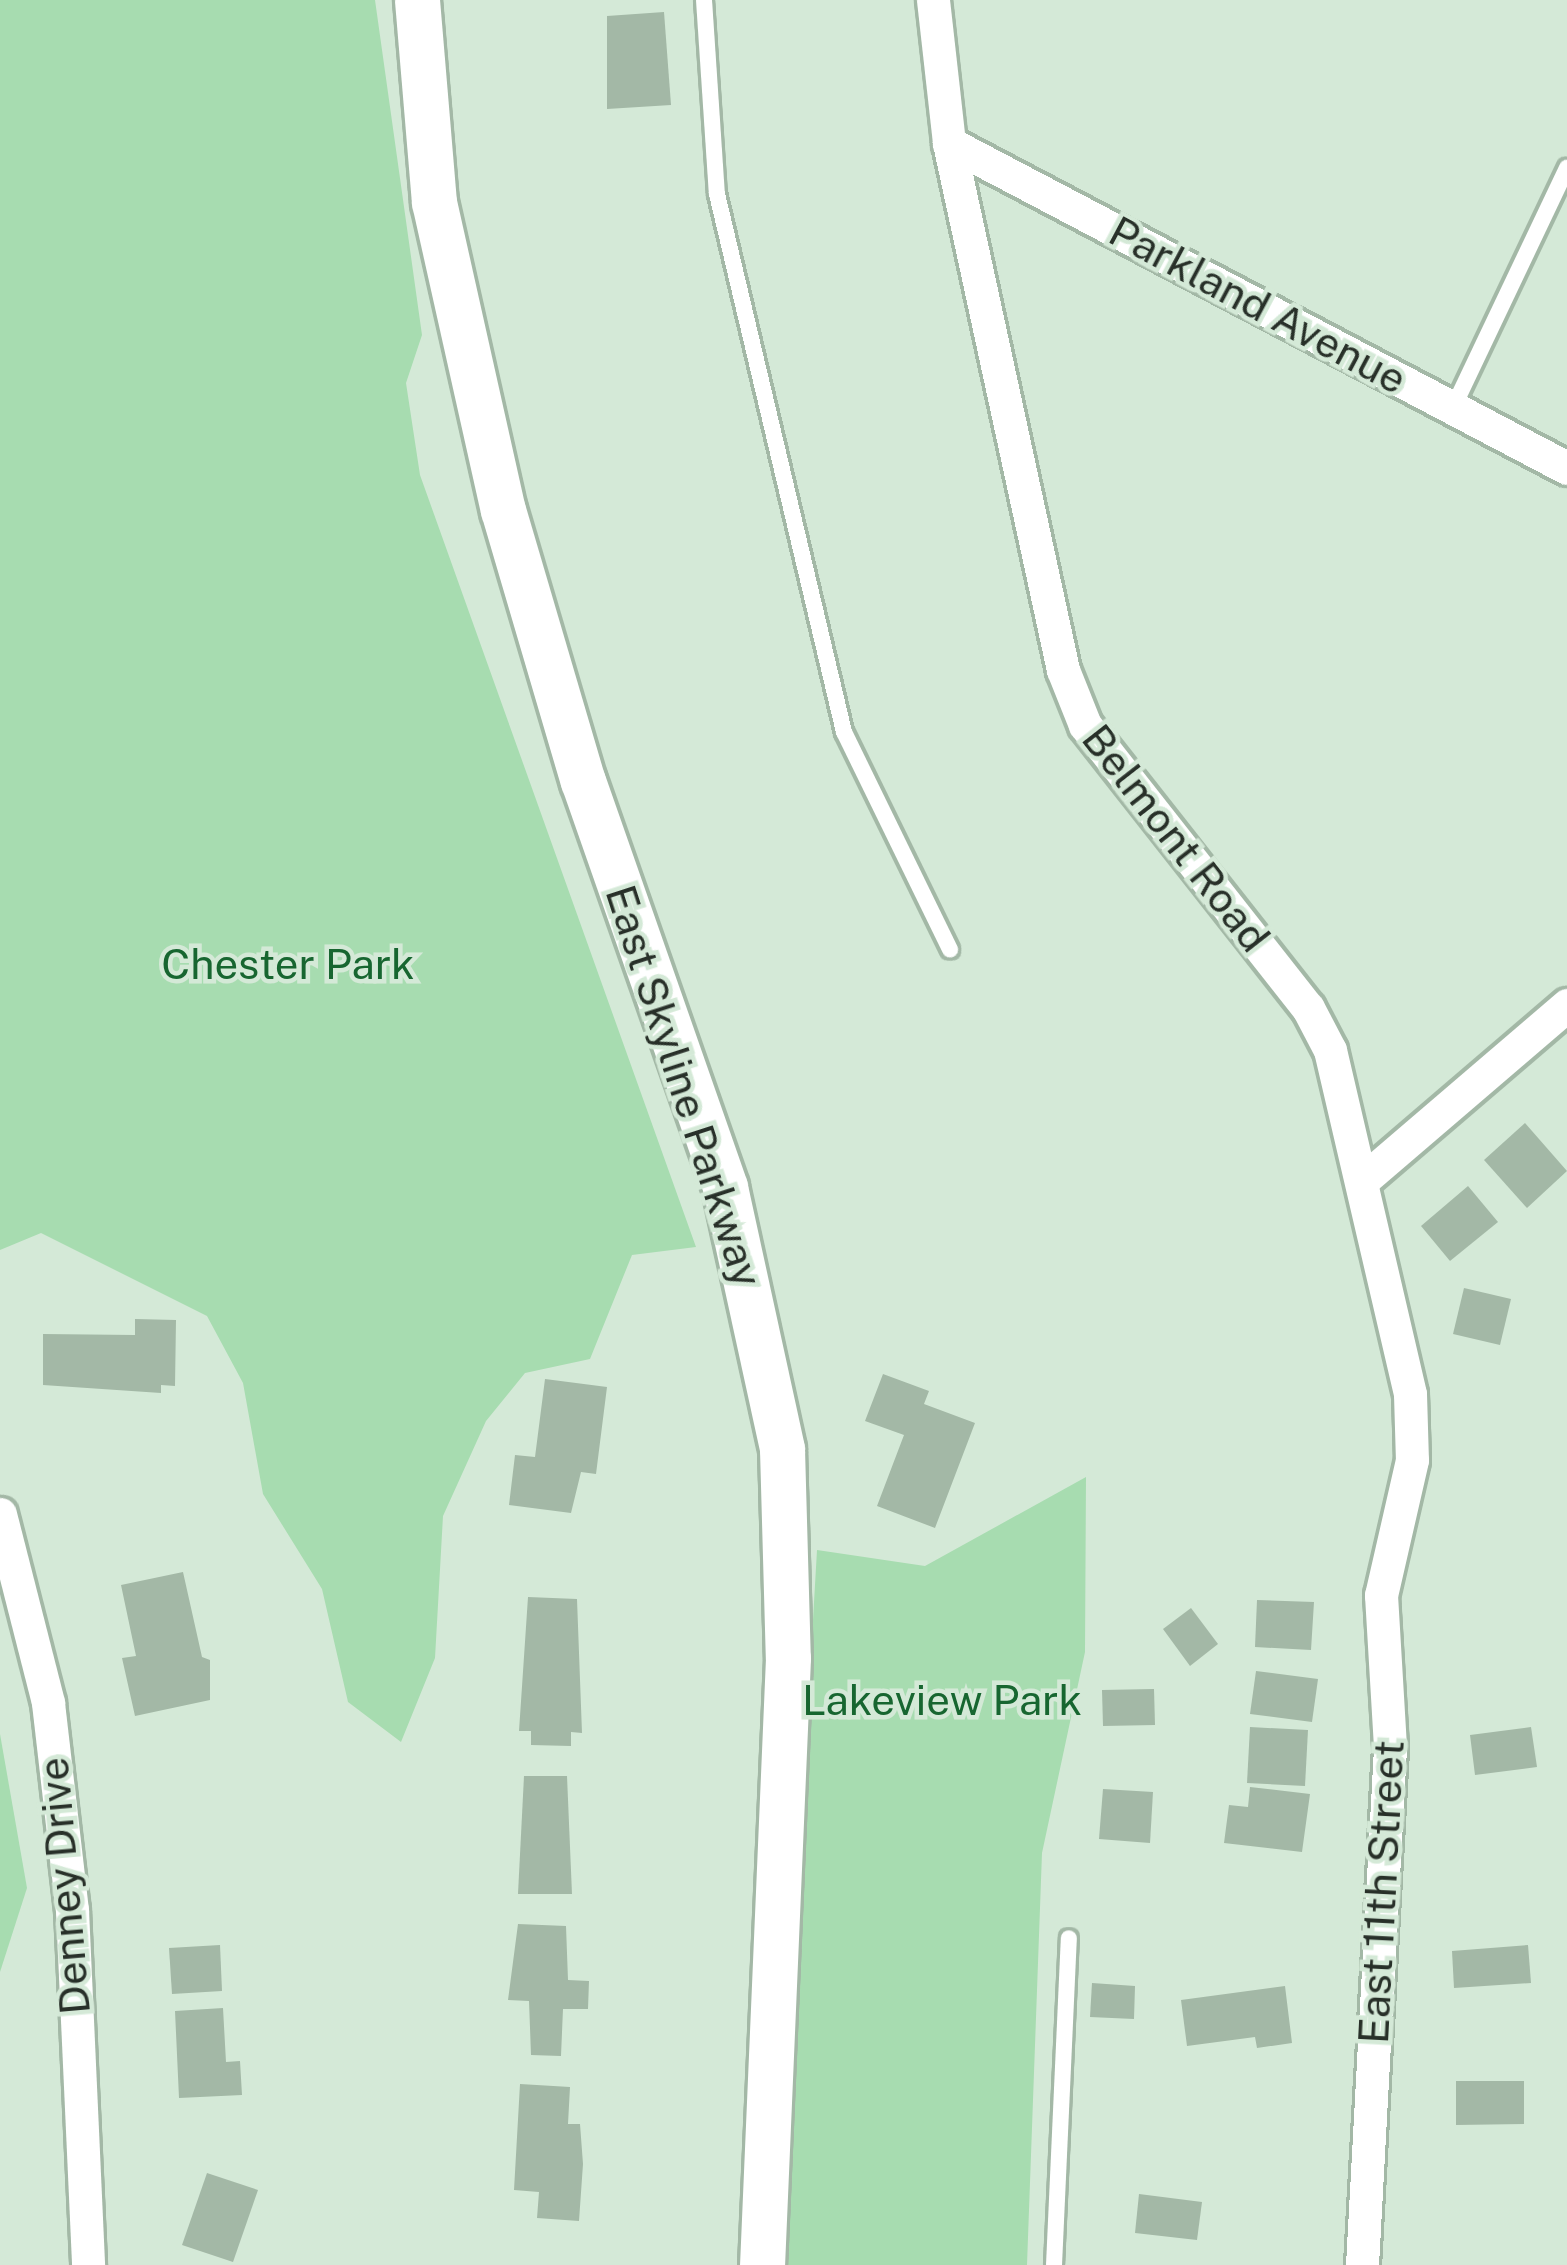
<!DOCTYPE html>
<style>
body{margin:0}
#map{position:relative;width:1567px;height:2265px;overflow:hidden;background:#d4e9d7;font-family:"Public Sans",sans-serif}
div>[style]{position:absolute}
.green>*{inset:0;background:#a7dcb0}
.building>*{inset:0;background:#a3b8a6}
.roads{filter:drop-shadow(3px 0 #a3b8a6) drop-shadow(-3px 0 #a3b8a6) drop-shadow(0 3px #a3b8a6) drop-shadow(0 -3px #a3b8a6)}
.lane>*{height:16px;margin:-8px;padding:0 8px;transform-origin:8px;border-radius:8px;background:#fff}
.street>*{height:33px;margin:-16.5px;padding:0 16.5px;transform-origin:16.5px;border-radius:16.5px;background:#fff}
.secondary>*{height:45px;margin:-22.5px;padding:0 22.5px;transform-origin:22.5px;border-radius:22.5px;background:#fff}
span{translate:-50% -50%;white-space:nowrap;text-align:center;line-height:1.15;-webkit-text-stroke:9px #d4e9d7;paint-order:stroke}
.street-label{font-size:42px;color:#283029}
.park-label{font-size:42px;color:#176630}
</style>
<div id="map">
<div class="green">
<div style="clip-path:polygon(0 0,375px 0,422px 335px,406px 383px,420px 475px,696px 1247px,632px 1255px,590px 1359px,525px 1373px,486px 1421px,443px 1516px,435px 1658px,401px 1742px,348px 1702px,322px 1589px,263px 1494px,243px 1383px,207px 1316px,41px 1233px,0 1250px)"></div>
<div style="clip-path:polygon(1086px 1477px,1085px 1652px,1042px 1853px,1027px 2265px,776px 2265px,817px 1550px,925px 1566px)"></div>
<div style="clip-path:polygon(0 1734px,27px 1888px,0 1972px)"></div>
</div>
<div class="building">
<div style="clip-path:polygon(664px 12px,671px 105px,607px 109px,607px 16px)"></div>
<div style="clip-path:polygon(1525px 1123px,1567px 1171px,1527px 1208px,1484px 1160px)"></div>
<div style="clip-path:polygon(1468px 1186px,1498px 1222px,1450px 1261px,1421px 1226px)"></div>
<div style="clip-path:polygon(1464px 1288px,1511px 1299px,1500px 1345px,1453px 1334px)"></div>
<div style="clip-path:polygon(135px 1319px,176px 1320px,175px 1386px,161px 1385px,161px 1393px,43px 1385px,43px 1334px,135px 1335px)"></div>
<div style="clip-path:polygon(883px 1374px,929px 1391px,924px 1404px,975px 1423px,935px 1528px,877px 1506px,904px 1435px,865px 1421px)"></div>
<div style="clip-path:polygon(545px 1379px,607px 1387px,596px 1474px,581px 1472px,571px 1513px,509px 1505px,515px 1455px,535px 1457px)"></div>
<div style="clip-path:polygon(183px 1572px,202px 1657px,210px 1660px,210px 1700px,135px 1716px,122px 1658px,136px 1656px,121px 1585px)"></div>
<div style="clip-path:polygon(528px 1597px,577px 1599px,582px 1733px,571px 1732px,571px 1746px,531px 1745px,531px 1731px,519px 1731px)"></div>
<div style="clip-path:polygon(1257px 1600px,1314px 1602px,1311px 1650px,1255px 1647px)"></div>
<div style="clip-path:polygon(1191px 1608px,1218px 1644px,1190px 1666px,1163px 1629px)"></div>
<div style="clip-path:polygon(1256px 1671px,1318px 1679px,1312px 1722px,1250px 1714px)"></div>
<div style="clip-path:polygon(1154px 1689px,1155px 1725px,1103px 1726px,1102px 1690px)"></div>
<div style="clip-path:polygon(1250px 1727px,1308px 1730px,1305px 1786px,1247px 1783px)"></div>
<div style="clip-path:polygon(1531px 1727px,1537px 1767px,1475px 1775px,1470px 1735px)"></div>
<div style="clip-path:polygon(524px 1776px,567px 1776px,572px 1894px,518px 1894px)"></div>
<div style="clip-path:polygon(1250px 1787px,1310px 1794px,1302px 1852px,1224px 1843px,1229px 1805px,1248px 1807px)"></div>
<div style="clip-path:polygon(1103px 1789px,1153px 1792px,1150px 1843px,1099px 1839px)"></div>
<div style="clip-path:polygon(518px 1924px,566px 1926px,568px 1980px,589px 1981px,588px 2009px,563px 2009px,561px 2056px,531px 2055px,529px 2001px,508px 2000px)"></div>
<div style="clip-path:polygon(220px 1945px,222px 1991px,172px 1994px,169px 1948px)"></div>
<div style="clip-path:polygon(1528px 1945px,1531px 1983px,1454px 1988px,1452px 1951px)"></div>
<div style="clip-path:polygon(1092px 1983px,1135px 1986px,1134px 2019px,1090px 2017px)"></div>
<div style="clip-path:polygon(1285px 1986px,1292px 2043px,1257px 2048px,1255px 2037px,1187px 2046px,1181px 2000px)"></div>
<div style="clip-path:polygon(223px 2008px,226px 2062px,240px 2061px,242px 2095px,179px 2098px,175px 2011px)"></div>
<div style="clip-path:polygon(1456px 2081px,1524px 2081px,1524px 2124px,1456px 2125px)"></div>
<div style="clip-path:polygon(520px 2084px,570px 2087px,568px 2124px,580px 2124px,583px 2164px,579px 2221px,537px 2218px,539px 2192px,514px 2190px)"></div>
<div style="clip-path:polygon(207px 2173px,258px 2190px,233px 2262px,182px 2245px)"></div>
<div style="clip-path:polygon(1139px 2194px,1202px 2202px,1197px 2240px,1135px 2233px)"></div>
</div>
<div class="roads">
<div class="lane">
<div style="left:704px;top:0;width:194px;rotate:86.2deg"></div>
<div style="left:717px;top:194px;width:553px;rotate:76.72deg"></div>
<div style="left:844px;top:732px;width:242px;rotate:64deg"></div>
<div style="left:1453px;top:408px;width:266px;rotate:-64.6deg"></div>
<div style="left:1054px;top:2265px;width:327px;rotate:-87.4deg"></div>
</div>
<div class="street">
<div style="left:933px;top:0;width:144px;rotate:83.6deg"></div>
<div style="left:949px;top:143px;width:539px;rotate:77.79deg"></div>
<div style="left:1063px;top:670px;width:59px;rotate:68.2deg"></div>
<div style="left:1085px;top:725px;width:360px;rotate:51.8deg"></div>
<div style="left:1308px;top:1008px;width:47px;rotate:62.4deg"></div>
<div style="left:1330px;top:1050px;width:353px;rotate:76.9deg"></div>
<div style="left:1410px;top:1394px;width:66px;rotate:88.3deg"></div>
<div style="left:1412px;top:1460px;width:139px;rotate:102.9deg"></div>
<div style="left:1381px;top:1595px;width:153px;rotate:86.6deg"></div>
<div style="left:1390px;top:1748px;width:518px;rotate:93.1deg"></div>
<div style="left:949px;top:143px;width:698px;rotate:27.74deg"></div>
<div style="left:1363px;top:1180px;width:269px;rotate:-40.6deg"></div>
<div style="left:0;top:1514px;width:195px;rotate:75.7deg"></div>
<div style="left:48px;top:1703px;width:208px;rotate:83.4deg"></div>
<div style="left:72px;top:1910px;width:355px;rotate:87.4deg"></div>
</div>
<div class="secondary">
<div style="left:417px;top:0;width:203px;rotate:85.2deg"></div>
<div style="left:434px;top:202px;width:316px;rotate:77.4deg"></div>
<div style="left:503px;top:510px;width:283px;rotate:73.6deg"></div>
<div style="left:583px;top:781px;width:430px;rotate:70.7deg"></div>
<div style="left:725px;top:1187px;width:268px;rotate:77.7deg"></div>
<div style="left:782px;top:1449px;width:209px;rotate:88.4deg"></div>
<div style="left:788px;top:1658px;width:608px;rotate:92.45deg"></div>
</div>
</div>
<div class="street-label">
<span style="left:1258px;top:305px;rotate:28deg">Parkland Avenue</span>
<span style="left:1176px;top:838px;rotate:52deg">Belmont Road</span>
<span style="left:684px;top:1086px;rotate:72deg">East Skyline Parkway</span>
<span style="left:64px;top:1886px;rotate:-95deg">Denney Drive</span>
<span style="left:1381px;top:1892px;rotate:-87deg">East 11th Street</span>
</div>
<div class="park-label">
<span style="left:288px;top:964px">Chester Park</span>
<span style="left:942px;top:1700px">Lakeview Park</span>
</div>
</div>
